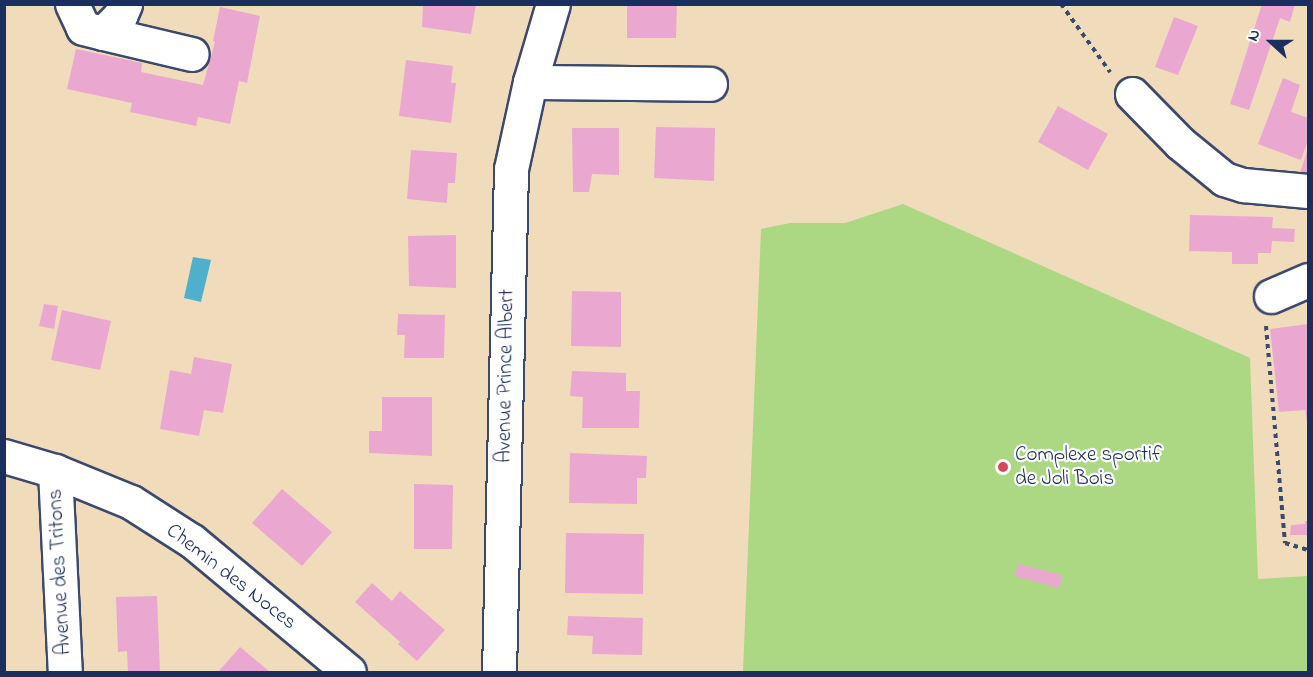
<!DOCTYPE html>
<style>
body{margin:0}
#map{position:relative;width:1313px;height:677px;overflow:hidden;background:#f0dcbb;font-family:"Indie Flower",sans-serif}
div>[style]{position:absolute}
.green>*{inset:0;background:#acd783}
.water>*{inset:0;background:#4fb0ce}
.building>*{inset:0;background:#eaa8d1}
.path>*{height:4px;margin-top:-2px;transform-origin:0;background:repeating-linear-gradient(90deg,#3b496c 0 4.5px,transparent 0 9px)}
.roads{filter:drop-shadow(2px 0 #3b496c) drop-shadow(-2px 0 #3b496c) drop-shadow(0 2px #3b496c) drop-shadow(0 -2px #3b496c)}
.minor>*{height:33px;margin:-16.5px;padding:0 16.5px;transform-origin:16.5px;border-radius:16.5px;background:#fff}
.dots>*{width:16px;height:16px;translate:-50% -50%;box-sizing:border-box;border:3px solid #fff;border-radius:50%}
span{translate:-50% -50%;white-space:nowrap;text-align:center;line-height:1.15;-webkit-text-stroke:4.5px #fff;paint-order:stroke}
.street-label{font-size:21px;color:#1b2f5e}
.poi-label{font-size:21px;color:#1b2f5e}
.left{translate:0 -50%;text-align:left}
.frame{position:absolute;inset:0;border:6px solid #1b2f5e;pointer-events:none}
.north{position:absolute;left:1241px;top:12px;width:60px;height:60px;-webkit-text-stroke:4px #fff;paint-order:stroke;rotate:291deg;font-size:16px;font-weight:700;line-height:24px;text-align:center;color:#1b2f5e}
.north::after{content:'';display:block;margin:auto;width:21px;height:27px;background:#1b2f5e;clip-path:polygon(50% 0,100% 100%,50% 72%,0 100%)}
</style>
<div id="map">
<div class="green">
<div style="clip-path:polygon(903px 204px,1250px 358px,1258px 579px,1308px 576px,1308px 672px,743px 672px,761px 229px,790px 223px,845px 223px)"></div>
</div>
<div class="water">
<div style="clip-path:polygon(193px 257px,211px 260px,201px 302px,184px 298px)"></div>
</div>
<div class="building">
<div style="clip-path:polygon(423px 4px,476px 4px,471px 34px,422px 27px)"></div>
<div style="clip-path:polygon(627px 4px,677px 4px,676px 38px,627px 38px)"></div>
<div style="clip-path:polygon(1262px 4px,1295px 4px,1290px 22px,1280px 18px,1249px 110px,1230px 104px)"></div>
<div style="clip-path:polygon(220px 7px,260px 16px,247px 83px,239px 81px,230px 124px,198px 117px,196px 126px,130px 112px,132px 103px,67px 89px,76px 49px,142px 63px,141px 72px,203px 85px,215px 42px,213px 41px)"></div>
<div style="clip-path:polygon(1174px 17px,1198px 26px,1178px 75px,1155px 67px)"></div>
<div style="clip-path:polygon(406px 60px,453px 66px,451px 83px,456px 83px,451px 123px,399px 116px)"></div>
<div style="clip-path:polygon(1283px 78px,1300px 85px,1291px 112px,1308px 118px,1308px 140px,1301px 160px,1258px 144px)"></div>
<div style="clip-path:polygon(1058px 106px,1108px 134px,1088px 170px,1038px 142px)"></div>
<div style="clip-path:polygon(656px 127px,715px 128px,714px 181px,654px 178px)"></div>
<div style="clip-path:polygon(572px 128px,619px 128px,619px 175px,592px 174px,589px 192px,573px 192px)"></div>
<div style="clip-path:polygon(1308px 148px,1308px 183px,1297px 182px)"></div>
<div style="clip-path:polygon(411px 150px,457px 153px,455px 183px,448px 183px,447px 203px,407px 199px)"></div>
<div style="clip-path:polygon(1190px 215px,1273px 217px,1272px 228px,1295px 229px,1294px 242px,1272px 241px,1271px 253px,1258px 253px,1258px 264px,1232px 264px,1232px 252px,1189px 251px)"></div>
<div style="clip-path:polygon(456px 235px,456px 288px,409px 286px,408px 236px)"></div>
<div style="clip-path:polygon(572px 291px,621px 292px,621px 347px,571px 346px)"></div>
<div style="clip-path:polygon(44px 304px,58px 306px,54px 329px,39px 326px)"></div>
<div style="clip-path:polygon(62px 310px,111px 321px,100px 370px,51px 360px)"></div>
<div style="clip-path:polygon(398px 314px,445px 315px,444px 358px,404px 358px,405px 335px,397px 335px)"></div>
<div style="clip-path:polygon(1308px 324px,1308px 421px,1307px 421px,1305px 410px,1279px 412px,1270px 329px)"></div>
<div style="clip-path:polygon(194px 357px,232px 364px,223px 413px,204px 410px,199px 436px,160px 429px,170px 370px,191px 374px)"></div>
<div style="clip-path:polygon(572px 371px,626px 373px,626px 391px,640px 391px,639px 428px,582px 428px,583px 397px,570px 396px)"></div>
<div style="clip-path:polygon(382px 397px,432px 397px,432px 456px,369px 453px,369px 431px,382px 431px)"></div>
<div style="clip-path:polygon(570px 453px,647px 456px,646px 478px,637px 478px,637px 504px,569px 503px)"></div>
<div style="clip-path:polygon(414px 484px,453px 485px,452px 549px,414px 549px)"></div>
<div style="clip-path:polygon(282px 489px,332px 532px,302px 566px,252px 523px)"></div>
<div style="clip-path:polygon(1305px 521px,1308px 521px,1308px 535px,1290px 535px,1291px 525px,1305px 524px)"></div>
<div style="clip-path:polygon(566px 533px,644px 534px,643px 594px,565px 593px)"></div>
<div style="clip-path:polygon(1018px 564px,1062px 575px,1059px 588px,1015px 576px)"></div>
<div style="clip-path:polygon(372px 583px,392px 601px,400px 591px,445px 630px,417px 661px,398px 644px,400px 642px,355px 602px)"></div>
<div style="clip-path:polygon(157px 596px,160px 672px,128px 672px,127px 651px,118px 652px,116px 597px)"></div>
<div style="clip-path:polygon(568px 616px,643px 618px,642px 655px,592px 654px,593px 636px,567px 635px)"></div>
<div style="clip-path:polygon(240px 647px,270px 672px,218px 672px)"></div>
</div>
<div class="path">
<div style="left:1061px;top:4px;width:84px;rotate:54.2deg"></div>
<div style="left:1266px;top:326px;width:218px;rotate:85deg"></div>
<div style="left:1285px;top:543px;width:24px;rotate:17deg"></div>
</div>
<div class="roads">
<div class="minor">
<div style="left:72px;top:4px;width:26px;rotate:65deg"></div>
<div style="left:83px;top:28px;width:21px;rotate:14deg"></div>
<div style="left:103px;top:33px;width:24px;rotate:-45deg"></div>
<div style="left:120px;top:16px;width:13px;rotate:-67deg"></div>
<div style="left:103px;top:33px;width:91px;rotate:13.3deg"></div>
<div style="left:530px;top:82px;width:180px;rotate:0.6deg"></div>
<div style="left:1132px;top:94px;width:69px;rotate:45.6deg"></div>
<div style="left:1180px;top:143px;width:57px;rotate:39.3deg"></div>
<div style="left:1224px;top:179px;width:20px;rotate:18deg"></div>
<div style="left:1243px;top:185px;width:65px;rotate:5.3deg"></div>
<div style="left:1271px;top:296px;width:40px;rotate:-23.4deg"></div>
<div style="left:4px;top:456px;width:53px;rotate:16.4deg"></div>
<div style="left:55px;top:471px;width:82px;rotate:22.2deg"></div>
<div style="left:131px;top:502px;width:72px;rotate:32.6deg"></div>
<div style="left:192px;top:541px;width:204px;rotate:39.8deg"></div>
<div style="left:55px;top:471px;width:201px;rotate:87.2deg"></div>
<div style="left:499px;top:672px;width:503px;rotate:-88.63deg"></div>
<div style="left:511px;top:169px;width:89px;rotate:-77.7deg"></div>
<div style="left:530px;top:82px;width:81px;rotate:-73.6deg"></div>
</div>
</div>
<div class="dots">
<div style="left:1003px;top:467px;background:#d1495b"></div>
</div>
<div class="street-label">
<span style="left:506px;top:376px;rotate:-89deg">Avenue Prince Albert</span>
<span style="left:60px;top:572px;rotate:-93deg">Avenue des Tritons</span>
<span style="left:231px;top:577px;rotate:38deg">Chemin des Noces</span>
</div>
<div class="poi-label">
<span class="left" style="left:1015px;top:467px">Complexe sportif<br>de Joli Bois</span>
</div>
<div class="frame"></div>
<div class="north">N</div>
</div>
